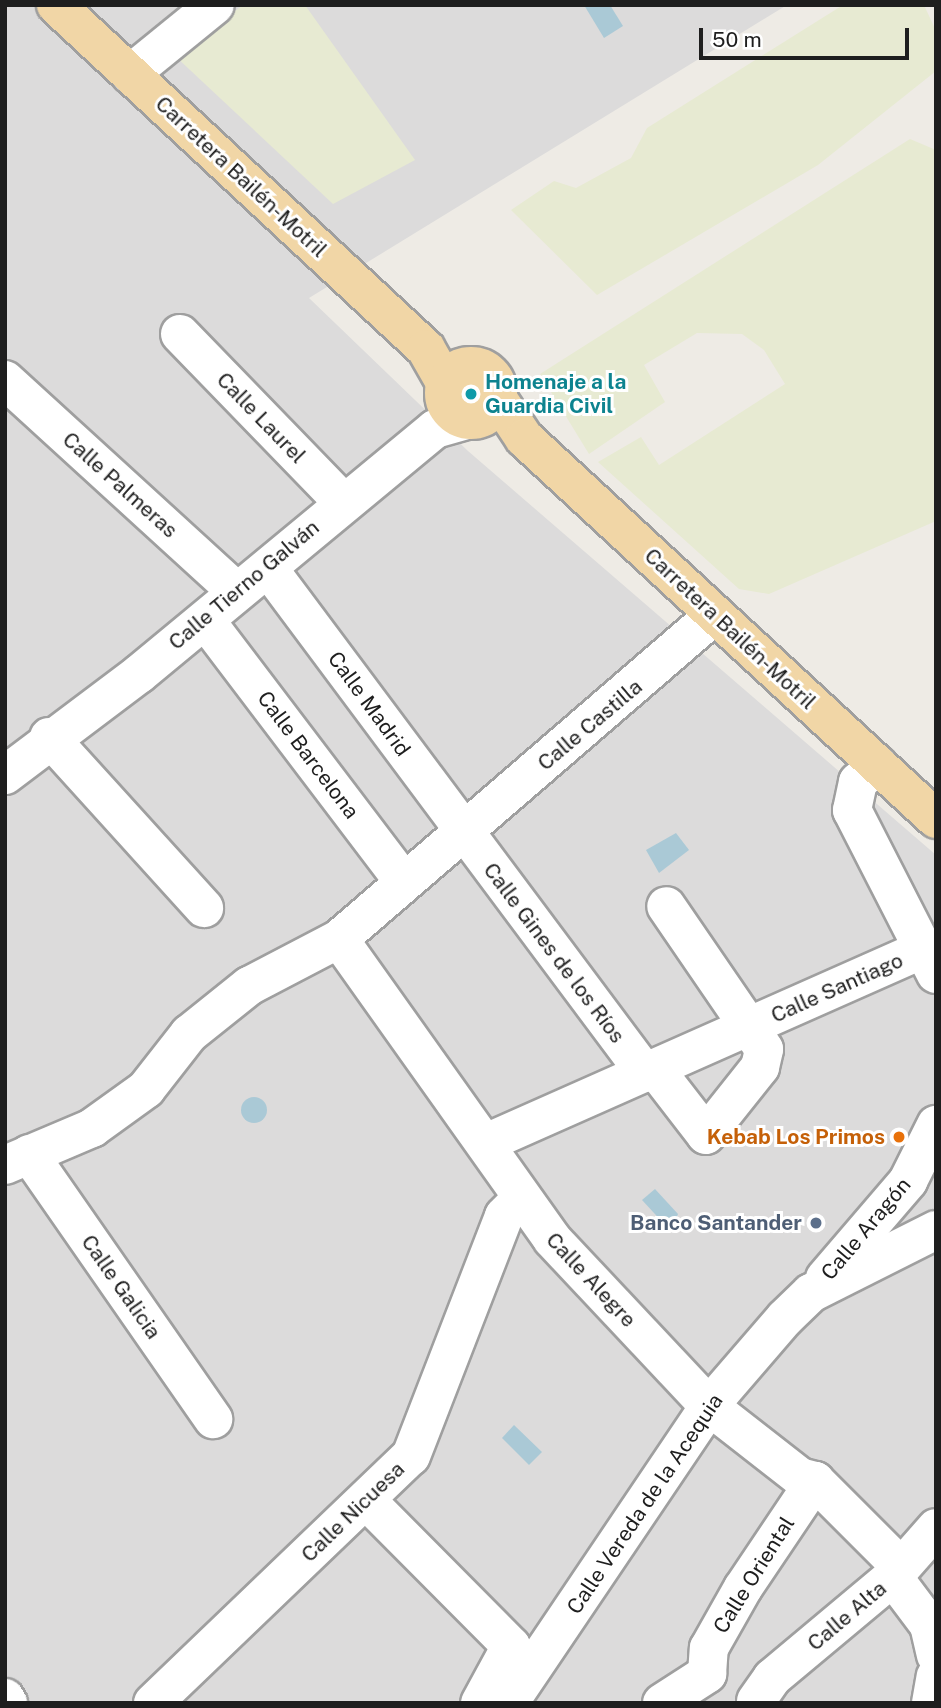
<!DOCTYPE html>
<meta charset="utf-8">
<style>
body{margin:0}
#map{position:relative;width:941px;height:1708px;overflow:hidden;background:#eeebe5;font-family:"Public Sans",sans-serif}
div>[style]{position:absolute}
.residential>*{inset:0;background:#dcdbdb}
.farmland>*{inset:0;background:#e7ead2}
.water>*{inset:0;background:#aac9d6}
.round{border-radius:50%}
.roads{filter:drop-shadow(2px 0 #9f9f9f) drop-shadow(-2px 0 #9f9f9f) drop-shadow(0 2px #9f9f9f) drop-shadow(0 -2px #9f9f9f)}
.minor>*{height:38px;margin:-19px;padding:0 19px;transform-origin:19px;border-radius:19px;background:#fff}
.major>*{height:38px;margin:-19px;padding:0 19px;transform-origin:19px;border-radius:19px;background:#f1d6a6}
.major>.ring{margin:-19px;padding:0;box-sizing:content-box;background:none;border:38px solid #f1d6a6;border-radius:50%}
.dots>*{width:19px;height:19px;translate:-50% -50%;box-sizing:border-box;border:4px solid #fff;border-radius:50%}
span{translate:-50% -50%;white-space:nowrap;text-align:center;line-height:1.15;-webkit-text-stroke:6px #fff;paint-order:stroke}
.street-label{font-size:21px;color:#1e1e1e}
.culture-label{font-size:21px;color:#0d838f;font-weight:700}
.left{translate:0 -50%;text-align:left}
.food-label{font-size:21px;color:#c56008;font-weight:700}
.right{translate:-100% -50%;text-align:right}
.service-label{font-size:21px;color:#4e5e75;font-weight:700}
.frame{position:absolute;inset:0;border:7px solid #1e1e1e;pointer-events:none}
.scale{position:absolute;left:699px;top:28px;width:210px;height:32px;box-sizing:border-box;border:4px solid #1e1e1e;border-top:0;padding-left:9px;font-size:21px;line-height:24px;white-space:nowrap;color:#1e1e1e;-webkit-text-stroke:5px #fff;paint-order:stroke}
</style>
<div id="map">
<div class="residential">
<div style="clip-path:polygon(5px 5px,787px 5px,309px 298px,468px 451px,936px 855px,936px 1703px,5px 1703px)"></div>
</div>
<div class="farmland">
<div style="clip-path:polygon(243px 5px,305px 5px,415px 160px,333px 204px,174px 55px)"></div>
<div style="clip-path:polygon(843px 5px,924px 5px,936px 31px,936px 71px,818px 165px,597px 295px,511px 210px,554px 181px,576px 188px,631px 158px,647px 128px)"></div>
<div style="clip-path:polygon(910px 139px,936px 150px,936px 521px,769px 594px,739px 589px,598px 462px,641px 437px,659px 465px,785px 384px,764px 350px,742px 334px,697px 333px,644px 365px,665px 402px,589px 454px,540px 374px)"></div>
</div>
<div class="water">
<div style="clip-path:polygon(584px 5px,610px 5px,623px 26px,604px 38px)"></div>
<div style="clip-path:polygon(676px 833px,689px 850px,659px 873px,646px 850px)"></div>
<div class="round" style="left:241px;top:1097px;width:26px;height:26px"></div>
<div style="clip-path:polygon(655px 1189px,678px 1214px,674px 1224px,666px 1226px,642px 1200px)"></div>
<div style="clip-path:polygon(514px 1425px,542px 1452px,529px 1465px,502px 1438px)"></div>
</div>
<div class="roads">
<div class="minor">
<div style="left:130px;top:74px;width:109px;rotate:-39.1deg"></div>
<div style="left:180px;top:334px;width:234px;rotate:45.9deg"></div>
<div style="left:5px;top:380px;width:311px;rotate:42.4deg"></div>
<div style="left:274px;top:576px;width:620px;rotate:53.26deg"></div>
<div style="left:212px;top:629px;width:316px;rotate:52.8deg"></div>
<div style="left:49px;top:737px;width:231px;rotate:47.8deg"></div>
<div style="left:878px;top:765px;width:26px;rotate:140deg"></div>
<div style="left:858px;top:782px;width:29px;rotate:102deg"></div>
<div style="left:852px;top:810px;width:184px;rotate:62.9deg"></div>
<div style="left:5px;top:775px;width:168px;rotate:-37deg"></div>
<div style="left:139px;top:674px;width:384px;rotate:-39.6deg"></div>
<div style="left:435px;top:429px;width:32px;rotate:-16deg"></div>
<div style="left:339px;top:939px;width:368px;rotate:54.6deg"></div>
<div style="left:552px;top:1239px;width:229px;rotate:46.8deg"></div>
<div style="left:709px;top:1406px;width:115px;rotate:38deg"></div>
<div style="left:800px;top:1477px;width:16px;rotate:15deg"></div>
<div style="left:815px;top:1481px;width:122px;rotate:45deg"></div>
<div style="left:655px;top:1069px;width:83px;rotate:52.3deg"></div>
<div style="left:706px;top:1135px;width:87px;rotate:-51.5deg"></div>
<div style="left:760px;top:1067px;width:18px;rotate:-77deg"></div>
<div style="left:764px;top:1049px;width:173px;rotate:-124.4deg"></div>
<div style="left:488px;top:1142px;width:477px;rotate:-23.9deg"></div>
<div style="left:29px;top:1154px;width:323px;rotate:55.2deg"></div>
<div style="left:5px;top:1165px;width:95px;rotate:-23deg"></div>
<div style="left:92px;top:1128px;width:67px;rotate:-35.8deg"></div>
<div style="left:146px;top:1089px;width:70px;rotate:-52deg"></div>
<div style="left:189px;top:1034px;width:77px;rotate:-38.7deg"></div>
<div style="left:249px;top:986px;width:102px;rotate:-27.6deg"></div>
<div style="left:339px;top:939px;width:496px;rotate:-40.8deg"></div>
<div style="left:825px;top:1278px;width:128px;rotate:-49.4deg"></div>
<div style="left:908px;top:1181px;width:63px;rotate:-63.4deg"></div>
<div style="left:366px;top:1500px;width:206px;rotate:45.2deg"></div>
<div style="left:511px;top:1646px;width:65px;rotate:118.5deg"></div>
<div style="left:893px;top:1577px;width:60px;rotate:53.1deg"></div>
<div style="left:929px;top:1625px;width:31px;rotate:77deg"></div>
<div style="left:707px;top:1674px;width:26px;rotate:-86deg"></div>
<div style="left:709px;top:1648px;width:69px;rotate:-60.5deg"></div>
<div style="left:743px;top:1588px;width:129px;rotate:-56.1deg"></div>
<div style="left:5px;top:1698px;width:6px;rotate:59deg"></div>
<div style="left:756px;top:1701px;width:28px;rotate:-55deg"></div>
<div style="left:772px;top:1678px;width:158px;rotate:-39.9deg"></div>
<div style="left:893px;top:1577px;width:65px;rotate:-48.7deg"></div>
<div style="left:153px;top:1703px;width:357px;rotate:-43.8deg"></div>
<div style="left:411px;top:1456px;width:257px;rotate:-68.8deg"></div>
<div style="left:504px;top:1216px;width:23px;rotate:-45deg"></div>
<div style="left:509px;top:1703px;width:358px;rotate:-56deg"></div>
<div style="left:709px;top:1406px;width:116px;rotate:-49.2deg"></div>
<div style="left:785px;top:1318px;width:36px;rotate:-44deg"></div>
<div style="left:811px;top:1293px;width:140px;rotate:-26.7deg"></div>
<div style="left:662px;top:1703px;width:54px;rotate:-32.8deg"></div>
<div style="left:931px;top:1703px;width:27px;rotate:-80deg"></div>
</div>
<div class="major">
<div style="left:56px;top:5px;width:505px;rotate:42.91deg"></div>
<div style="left:426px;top:349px;width:40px;rotate:60.3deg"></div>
<div class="ring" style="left:444px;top:366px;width:16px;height:16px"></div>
<div style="left:498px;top:399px;width:47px;rotate:56.3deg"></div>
<div style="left:524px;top:438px;width:561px;rotate:42.76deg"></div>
</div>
</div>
<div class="dots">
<div style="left:471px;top:394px;background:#0f9aa8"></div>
<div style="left:899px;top:1137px;background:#e8710a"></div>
<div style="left:816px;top:1223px;background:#5c6f8a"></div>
</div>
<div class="street-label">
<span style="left:241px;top:177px;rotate:43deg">Carretera Bailén-Motril</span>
<span style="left:261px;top:418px;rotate:46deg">Calle Laurel</span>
<span style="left:120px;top:485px;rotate:42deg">Calle Palmeras</span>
<span style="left:244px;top:585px;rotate:-40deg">Calle Tierno Galván</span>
<span style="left:730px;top:629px;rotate:43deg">Carretera Bailén-Motril</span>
<span style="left:369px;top:704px;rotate:54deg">Calle Madrid</span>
<span style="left:590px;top:725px;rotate:-40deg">Calle Castilla</span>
<span style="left:308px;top:755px;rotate:53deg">Calle Barcelona</span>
<span style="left:554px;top:953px;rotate:53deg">Calle Gines de los Ríos</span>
<span style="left:837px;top:988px;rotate:-24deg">Calle Santiago</span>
<span style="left:866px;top:1229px;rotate:-50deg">Calle Aragón</span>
<span style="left:591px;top:1280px;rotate:47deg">Calle Alegre</span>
<span style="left:121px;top:1287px;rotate:55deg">Calle Galicia</span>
<span style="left:645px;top:1504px;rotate:-56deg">Calle Vereda de la Acequia</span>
<span style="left:353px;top:1512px;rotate:-44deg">Calle Nicuesa</span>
<span style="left:754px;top:1575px;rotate:-58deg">Calle Oriental</span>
<span style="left:847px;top:1616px;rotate:-40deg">Calle Alta</span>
</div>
<div class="culture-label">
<span class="left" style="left:485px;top:394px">Homenaje a la<br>Guardia Civil</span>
</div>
<div class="food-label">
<span class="right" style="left:885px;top:1137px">Kebab Los Primos</span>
</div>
<div class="service-label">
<span class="right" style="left:802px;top:1223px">Banco Santander</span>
</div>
<div class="frame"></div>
<div class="scale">50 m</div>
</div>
